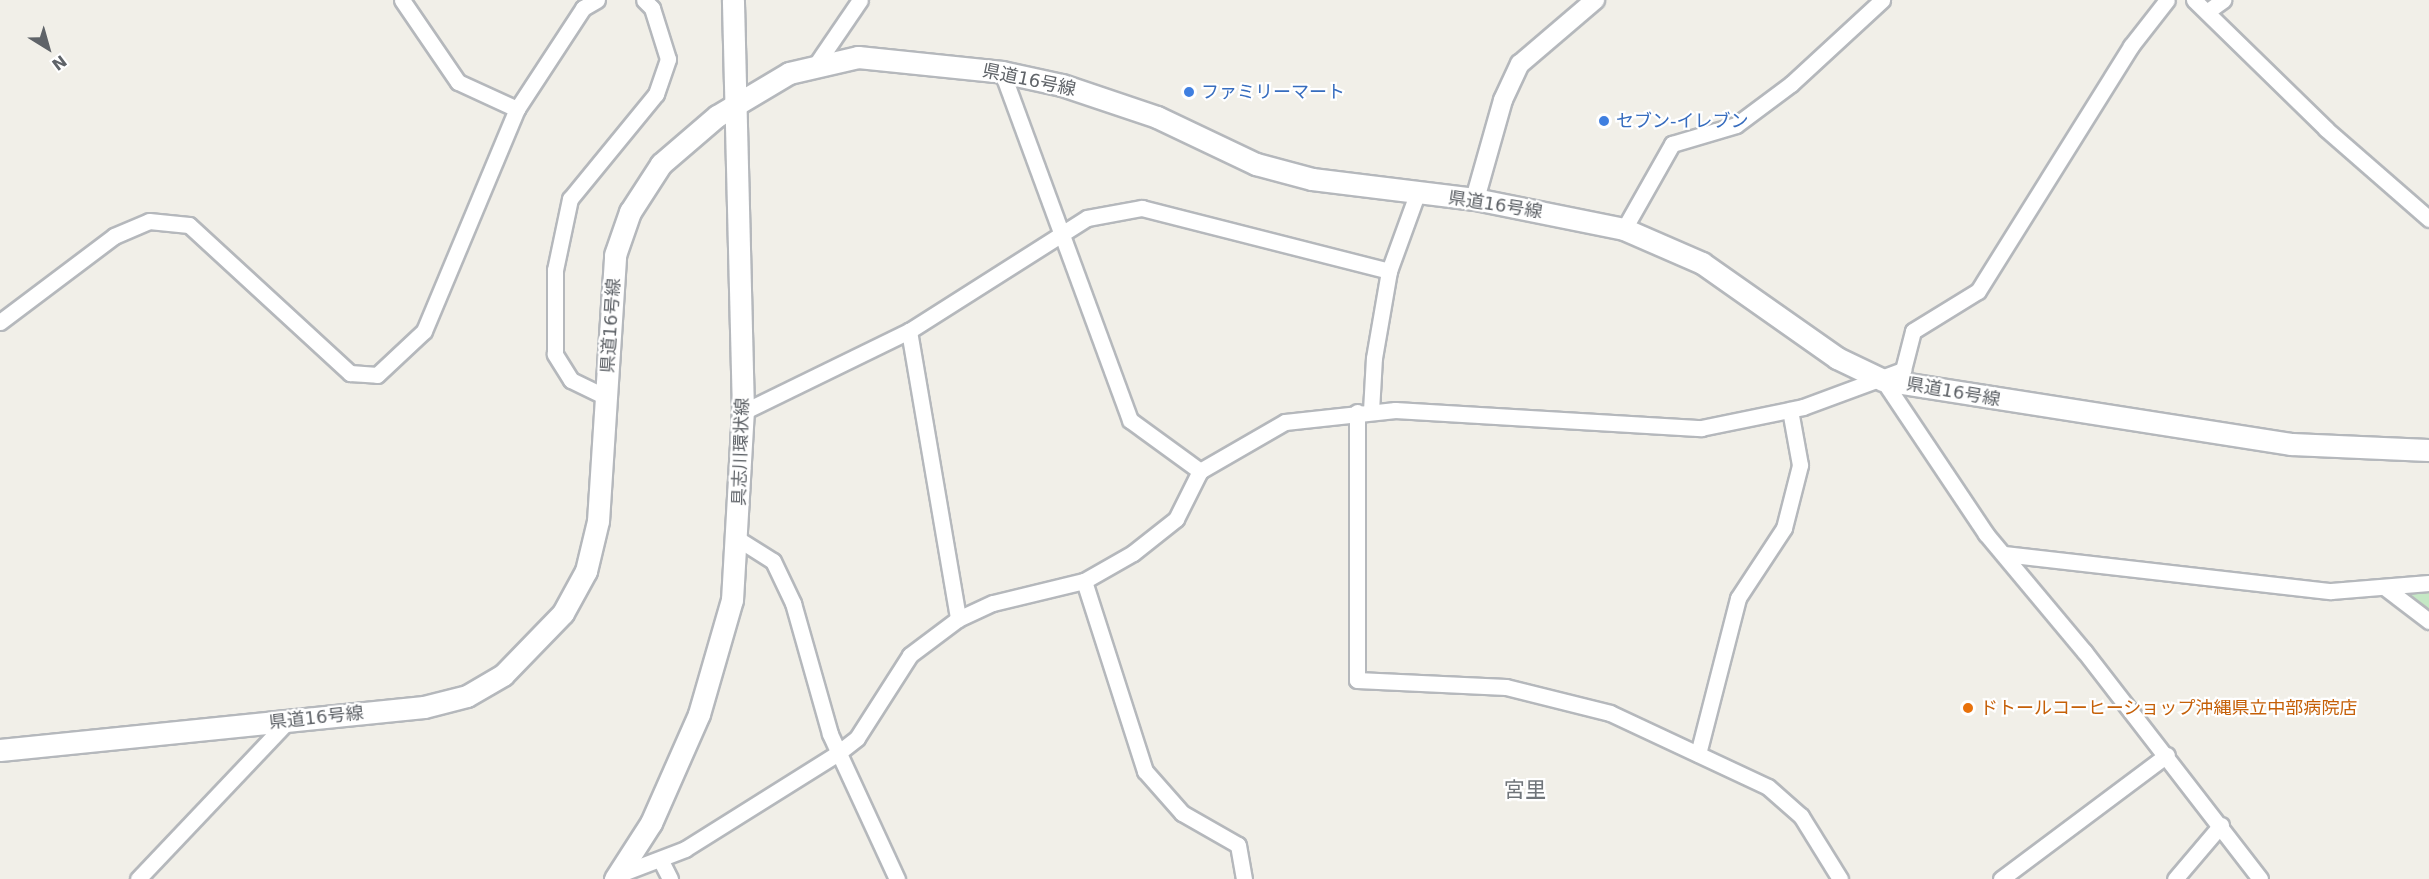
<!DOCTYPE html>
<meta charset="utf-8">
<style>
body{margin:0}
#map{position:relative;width:2429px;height:879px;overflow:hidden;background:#f1efe8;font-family:"DejaVu Sans","Noto Sans JP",sans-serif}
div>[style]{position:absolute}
.green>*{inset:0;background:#c5e8c5}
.roads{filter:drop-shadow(2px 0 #b5b8bc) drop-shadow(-2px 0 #b5b8bc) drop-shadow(0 2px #b5b8bc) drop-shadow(0 -2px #b5b8bc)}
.minor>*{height:15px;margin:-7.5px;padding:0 7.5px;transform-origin:7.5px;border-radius:7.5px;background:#fff}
.tertiary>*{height:18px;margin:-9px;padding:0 9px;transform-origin:9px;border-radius:9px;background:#fff}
.secondary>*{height:21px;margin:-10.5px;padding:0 10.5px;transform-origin:10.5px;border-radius:10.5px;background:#fff}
.dots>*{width:16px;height:16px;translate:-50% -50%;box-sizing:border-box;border:3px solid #fff;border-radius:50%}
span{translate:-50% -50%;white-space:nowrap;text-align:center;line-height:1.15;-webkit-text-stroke:4.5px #fff;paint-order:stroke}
.street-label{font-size:18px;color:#5f6368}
.shop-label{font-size:18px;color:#366cbe}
.left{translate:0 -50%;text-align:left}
.food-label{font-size:18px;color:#c56008}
.quarter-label{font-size:21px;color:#70757a}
.north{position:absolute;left:18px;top:18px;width:60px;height:60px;-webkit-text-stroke:4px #fff;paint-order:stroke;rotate:143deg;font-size:16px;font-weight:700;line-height:24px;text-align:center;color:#5f6368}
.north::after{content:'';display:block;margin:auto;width:21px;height:27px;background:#5f6368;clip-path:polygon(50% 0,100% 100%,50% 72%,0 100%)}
</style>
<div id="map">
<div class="green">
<div style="clip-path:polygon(2429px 582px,2429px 621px,2387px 589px)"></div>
</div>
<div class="roads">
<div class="minor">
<div style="left:402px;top:0;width:99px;rotate:55.7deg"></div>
<div style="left:458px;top:82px;width:65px;rotate:24.6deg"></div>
<div style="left:2194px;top:0;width:185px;rotate:44.3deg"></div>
<div style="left:2326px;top:129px;width:137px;rotate:41.1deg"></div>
<div style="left:2208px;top:11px;width:19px;rotate:-36deg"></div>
<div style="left:817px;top:63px;width:76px;rotate:-55.7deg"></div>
<div style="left:1002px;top:72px;width:371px;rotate:69.8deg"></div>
<div style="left:1130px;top:420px;width:87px;rotate:36.1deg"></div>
<div style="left:1624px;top:229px;width:98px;rotate:-60.5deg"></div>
<div style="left:1672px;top:144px;width:67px;rotate:-16.5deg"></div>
<div style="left:1736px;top:125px;width:69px;rotate:-36.7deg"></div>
<div style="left:1791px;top:84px;width:124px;rotate:-42.7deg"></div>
<div style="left:0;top:322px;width:143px;rotate:-37deg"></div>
<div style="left:114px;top:236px;width:38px;rotate:-23deg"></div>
<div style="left:149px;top:221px;width:40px;rotate:5.7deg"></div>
<div style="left:189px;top:225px;width:219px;rotate:42.6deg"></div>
<div style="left:350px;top:373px;width:27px;rotate:4deg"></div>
<div style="left:377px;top:375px;width:64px;rotate:-43.1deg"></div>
<div style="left:424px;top:331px;width:241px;rotate:-67.3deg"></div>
<div style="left:517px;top:109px;width:121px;rotate:-56.8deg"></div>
<div style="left:583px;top:8px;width:16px;rotate:-30deg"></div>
<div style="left:909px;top:331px;width:292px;rotate:80.3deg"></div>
<div style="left:1883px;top:380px;width:185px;rotate:56.2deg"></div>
<div style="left:1986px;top:534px;width:153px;rotate:50.1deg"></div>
<div style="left:2084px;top:651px;width:288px;rotate:52.3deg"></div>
<div style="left:606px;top:397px;width:39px;rotate:-154deg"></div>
<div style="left:571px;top:380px;width:31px;rotate:-122deg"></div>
<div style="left:555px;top:354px;width:84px;rotate:-90deg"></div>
<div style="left:555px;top:270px;width:73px;rotate:-78.1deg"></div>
<div style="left:570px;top:199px;width:136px;rotate:-50.7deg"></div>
<div style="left:656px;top:94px;width:37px;rotate:-71deg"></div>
<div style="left:668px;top:59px;width:53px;rotate:-107.4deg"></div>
<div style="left:652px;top:8px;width:11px;rotate:-135deg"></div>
<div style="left:1371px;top:411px;width:53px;rotate:-86.8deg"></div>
<div style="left:1374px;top:358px;width:88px;rotate:-80.2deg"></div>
<div style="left:1389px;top:271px;width:82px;rotate:-70deg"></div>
<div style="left:743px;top:412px;width:185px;rotate:-26deg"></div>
<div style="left:909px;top:331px;width:211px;rotate:-32.4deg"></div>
<div style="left:1087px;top:218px;width:56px;rotate:-10.3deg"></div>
<div style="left:1142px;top:208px;width:255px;rotate:14.3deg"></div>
<div style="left:1357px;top:412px;width:268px;rotate:90deg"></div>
<div style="left:1357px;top:680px;width:149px;rotate:2.7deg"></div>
<div style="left:1506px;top:687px;width:107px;rotate:14deg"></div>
<div style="left:1610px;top:713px;width:174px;rotate:25.1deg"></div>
<div style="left:1768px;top:787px;width:44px;rotate:41.3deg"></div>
<div style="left:1801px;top:816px;width:74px;rotate:58.2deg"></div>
<div style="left:738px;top:539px;width:41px;rotate:32.2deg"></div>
<div style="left:773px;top:561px;width:47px;rotate:64.5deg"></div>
<div style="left:793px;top:603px;width:136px;rotate:74.2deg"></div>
<div style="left:830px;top:734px;width:160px;rotate:65.2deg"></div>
<div style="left:2004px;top:554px;width:329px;rotate:6.5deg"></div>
<div style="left:2331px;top:591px;width:98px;rotate:-4.7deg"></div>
<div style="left:1084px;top:581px;width:200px;rotate:72.2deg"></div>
<div style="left:1145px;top:771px;width:56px;rotate:48.6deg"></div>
<div style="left:1182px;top:813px;width:64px;rotate:29.7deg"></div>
<div style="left:1238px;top:845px;width:35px;rotate:80deg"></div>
<div style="left:2387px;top:589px;width:53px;rotate:37.3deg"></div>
<div style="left:1698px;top:754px;width:161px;rotate:-75.6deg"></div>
<div style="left:1738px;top:598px;width:84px;rotate:-56.7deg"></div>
<div style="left:1784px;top:528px;width:65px;rotate:-75.7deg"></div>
<div style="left:1800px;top:465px;width:56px;rotate:-100.3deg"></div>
<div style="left:661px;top:861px;width:20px;rotate:63deg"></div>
<div style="left:620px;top:874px;width:70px;rotate:-21deg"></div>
<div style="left:685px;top:849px;width:181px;rotate:-32.1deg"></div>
<div style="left:838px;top:753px;width:24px;rotate:-38deg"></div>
<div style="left:857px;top:738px;width:98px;rotate:-57.4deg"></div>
<div style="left:910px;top:655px;width:60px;rotate:-36.9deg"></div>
<div style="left:958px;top:619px;width:38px;rotate:-25deg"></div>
<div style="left:993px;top:603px;width:94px;rotate:-13.6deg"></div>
<div style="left:1084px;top:581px;width:56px;rotate:-29.7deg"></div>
<div style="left:1133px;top:553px;width:55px;rotate:-38.3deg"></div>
<div style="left:1176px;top:519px;width:54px;rotate:-63.4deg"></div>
<div style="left:1200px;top:471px;width:98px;rotate:-30deg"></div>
<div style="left:1285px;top:422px;width:111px;rotate:-6.2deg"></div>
<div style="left:1395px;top:410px;width:307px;rotate:3.4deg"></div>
<div style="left:1701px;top:428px;width:104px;rotate:-11.6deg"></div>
<div style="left:1803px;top:407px;width:107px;rotate:-20.3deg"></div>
<div style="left:1903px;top:370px;width:40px;rotate:-75.6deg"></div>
<div style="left:1913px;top:331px;width:76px;rotate:-31.6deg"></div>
<div style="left:1978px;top:291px;width:289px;rotate:-58deg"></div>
<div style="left:2131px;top:46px;width:58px;rotate:-52deg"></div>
<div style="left:138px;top:879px;width:218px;rotate:-46.5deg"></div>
<div style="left:2001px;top:879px;width:207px;rotate:-36.8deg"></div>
<div style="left:2175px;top:879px;width:71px;rotate:-49.6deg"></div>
</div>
<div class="tertiary">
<div style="left:1475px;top:199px;width:103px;rotate:-74.2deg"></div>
<div style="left:1503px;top:100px;width:40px;rotate:-65deg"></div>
<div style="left:1520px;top:64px;width:99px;rotate:-40.5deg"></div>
</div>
<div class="secondary">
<div style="left:0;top:750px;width:426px;rotate:-5.8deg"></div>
<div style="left:424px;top:707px;width:44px;rotate:-14.3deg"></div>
<div style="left:467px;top:696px;width:42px;rotate:-30.3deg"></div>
<div style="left:503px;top:675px;width:86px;rotate:-45.9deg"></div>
<div style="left:563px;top:613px;width:48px;rotate:-61.3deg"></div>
<div style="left:586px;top:571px;width:51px;rotate:-76.5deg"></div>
<div style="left:598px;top:521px;width:267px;rotate:-86.3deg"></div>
<div style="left:615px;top:255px;width:46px;rotate:-70.8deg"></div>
<div style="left:630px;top:212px;width:57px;rotate:-57.1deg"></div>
<div style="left:661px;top:164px;width:74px;rotate:-40.6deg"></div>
<div style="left:717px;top:116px;width:84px;rotate:-30.8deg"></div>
<div style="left:789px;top:73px;width:71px;rotate:-13.1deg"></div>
<div style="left:858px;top:57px;width:145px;rotate:5.9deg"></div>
<div style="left:1002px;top:72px;width:61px;rotate:12.2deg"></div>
<div style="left:1062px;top:85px;width:100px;rotate:18.6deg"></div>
<div style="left:1157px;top:117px;width:110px;rotate:25.4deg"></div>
<div style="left:1256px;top:164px;width:58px;rotate:15deg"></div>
<div style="left:1312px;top:179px;width:164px;rotate:7deg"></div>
<div style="left:1475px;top:199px;width:152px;rotate:11.4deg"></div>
<div style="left:1624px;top:229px;width:85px;rotate:23.6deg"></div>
<div style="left:1702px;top:263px;width:165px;rotate:35.1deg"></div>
<div style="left:1837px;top:358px;width:51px;rotate:25.6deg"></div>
<div style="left:1883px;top:380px;width:413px;rotate:8.9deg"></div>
<div style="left:2291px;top:444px;width:138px;rotate:2.5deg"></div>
<div style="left:615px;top:879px;width:67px;rotate:-57.3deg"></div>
<div style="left:651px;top:823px;width:119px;rotate:-66.2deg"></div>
<div style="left:699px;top:714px;width:119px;rotate:-73.9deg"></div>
<div style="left:732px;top:600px;width:188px;rotate:-86.7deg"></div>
<div style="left:743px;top:412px;width:412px;rotate:-91.4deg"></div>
</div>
</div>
<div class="dots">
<div style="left:1189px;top:92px;background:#3f7fe0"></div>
<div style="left:1604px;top:121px;background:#3f7fe0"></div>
<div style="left:1968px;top:708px;background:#e8710a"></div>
</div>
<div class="street-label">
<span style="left:1029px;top:80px;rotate:12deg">県道16号線</span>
<span style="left:1495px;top:205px;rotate:9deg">県道16号線</span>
<span style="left:611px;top:326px;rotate:-86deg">県道16号線</span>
<span style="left:1953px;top:392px;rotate:10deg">県道16号線</span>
<span style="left:741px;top:452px;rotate:-88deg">具志川環状線</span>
<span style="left:316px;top:718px;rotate:-6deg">県道16号線</span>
</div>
<div class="shop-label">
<span class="left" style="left:1201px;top:92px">ファミリーマート</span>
<span class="left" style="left:1616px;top:121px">セブン-イレブン</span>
</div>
<div class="food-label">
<span class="left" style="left:1980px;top:708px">ドトールコーヒーショップ沖縄県立中部病院店</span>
</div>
<div class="quarter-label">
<span style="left:1525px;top:790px">宮里</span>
</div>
<div class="north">N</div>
</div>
